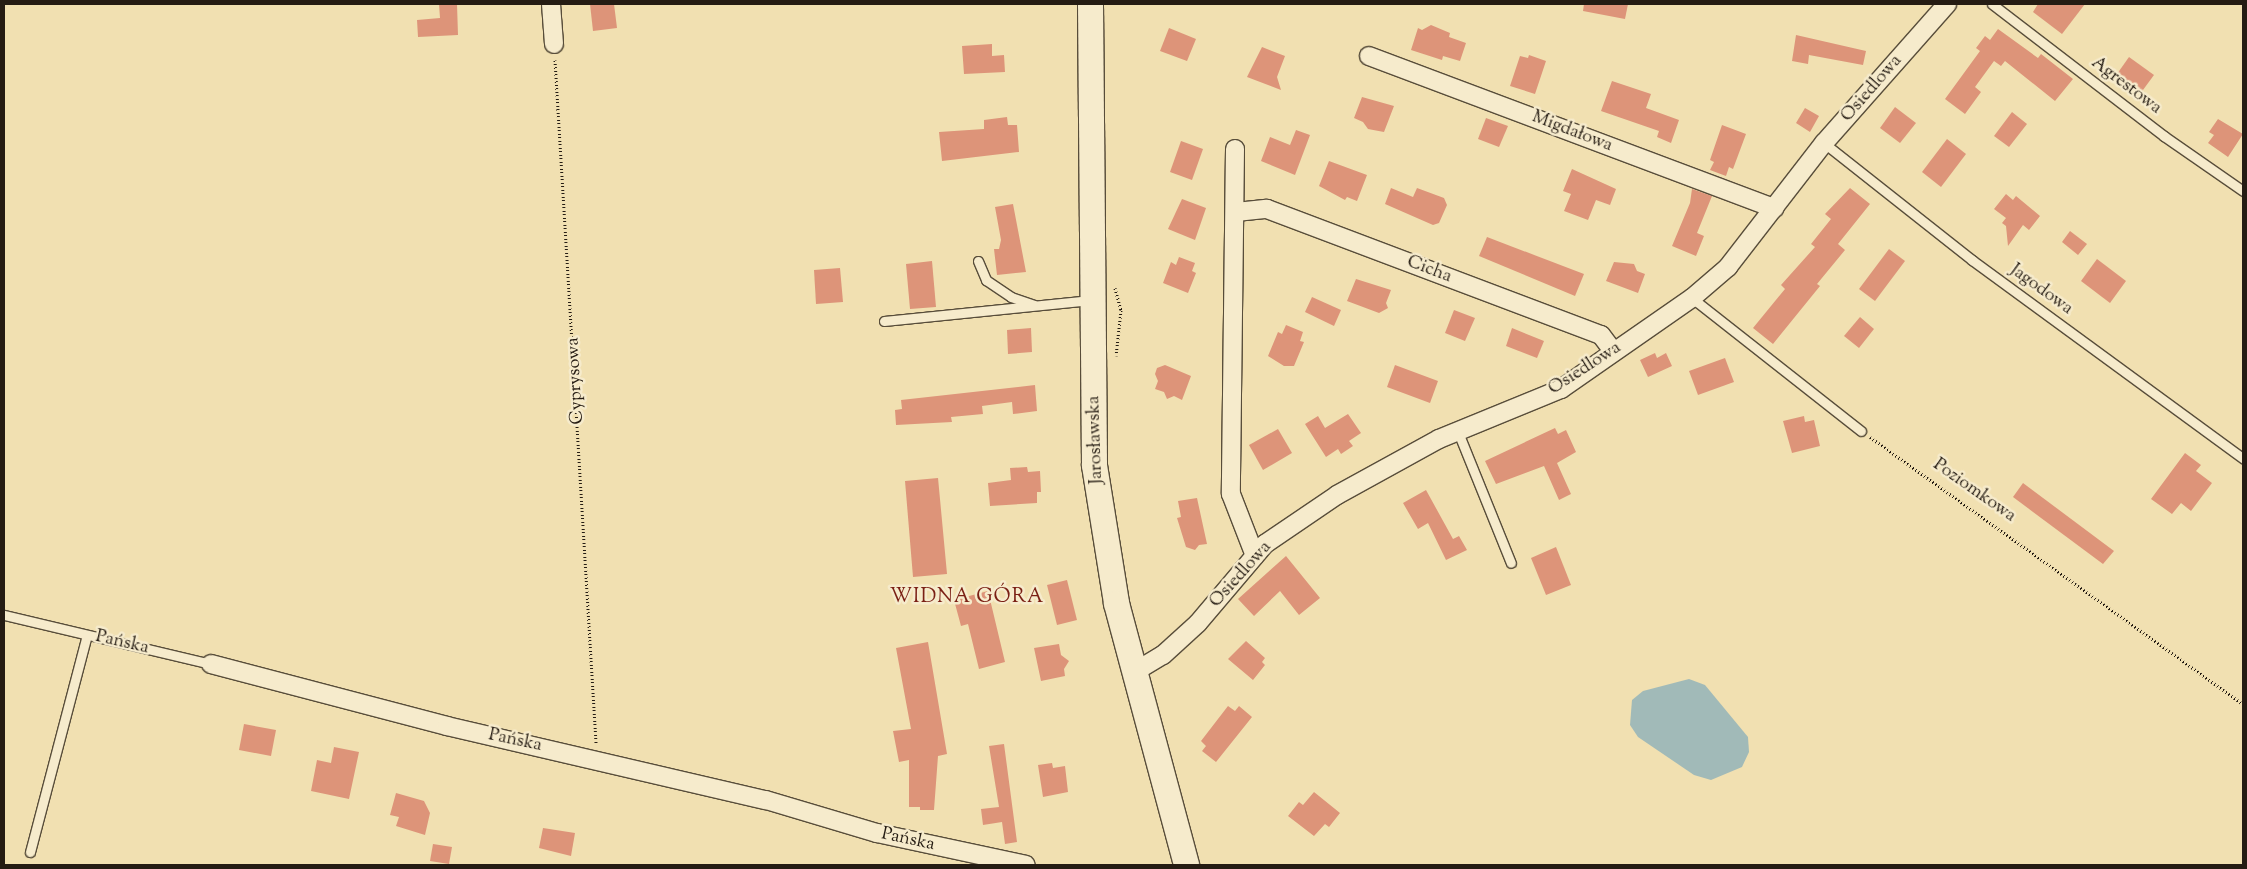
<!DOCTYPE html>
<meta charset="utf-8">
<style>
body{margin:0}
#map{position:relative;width:2247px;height:869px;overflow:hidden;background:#f1e0b1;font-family:"Sorts Mill Goudy",serif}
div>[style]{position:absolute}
.water>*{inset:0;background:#a1bab8}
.building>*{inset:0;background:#dd9479}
.path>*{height:3px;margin-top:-1.5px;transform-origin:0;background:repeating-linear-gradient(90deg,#251c13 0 1px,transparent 0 3.5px)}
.roads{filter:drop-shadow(1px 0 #584d3a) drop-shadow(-1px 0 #584d3a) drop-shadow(0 1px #584d3a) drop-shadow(0 -1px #584d3a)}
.service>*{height:9px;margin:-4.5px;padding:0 4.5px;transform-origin:4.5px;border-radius:4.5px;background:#f6ebcc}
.minor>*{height:18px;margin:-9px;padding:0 9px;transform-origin:9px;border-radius:9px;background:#f6ebcc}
.secondary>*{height:25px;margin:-12.5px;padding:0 12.5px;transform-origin:12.5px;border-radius:12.5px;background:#f6ebcc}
span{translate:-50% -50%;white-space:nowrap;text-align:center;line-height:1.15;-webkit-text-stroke:5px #f6ebcc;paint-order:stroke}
.street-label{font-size:18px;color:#251c13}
.quarter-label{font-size:20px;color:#7a1f14;letter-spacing:1px}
.frame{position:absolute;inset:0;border:5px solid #251c13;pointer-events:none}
</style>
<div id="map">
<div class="water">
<div style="clip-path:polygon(1689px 679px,1705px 685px,1748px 737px,1749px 752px,1742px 767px,1711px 780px,1694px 775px,1638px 737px,1630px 725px,1632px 700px,1643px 691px)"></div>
</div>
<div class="building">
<div style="clip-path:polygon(439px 4px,457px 4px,458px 35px,418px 37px,417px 20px,440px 18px)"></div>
<div style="clip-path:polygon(590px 4px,614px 4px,617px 28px,593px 31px)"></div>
<div style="clip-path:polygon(1584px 4px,1628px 4px,1625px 19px,1583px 11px)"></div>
<div style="clip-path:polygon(2038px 4px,2085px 4px,2062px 34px,2033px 12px)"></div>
<div style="clip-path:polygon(1431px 25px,1450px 33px,1449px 37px,1466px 43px,1460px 61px,1443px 56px,1442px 60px,1411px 50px,1418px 28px,1422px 30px)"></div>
<div style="clip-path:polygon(1169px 28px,1196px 39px,1187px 61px,1160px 51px)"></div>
<div style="clip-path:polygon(1998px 29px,2038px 58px,2041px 54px,2073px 79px,2055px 101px,2005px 61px,2001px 66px,1994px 61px,1975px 87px,1981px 92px,1965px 114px,1945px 99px,1980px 51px,1976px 48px,1985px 36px,1990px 40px)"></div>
<div style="clip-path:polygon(1796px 35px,1866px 51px,1863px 65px,1809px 55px,1808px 64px,1792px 61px)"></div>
<div style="clip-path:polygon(992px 44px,992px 56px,1004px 55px,1005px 72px,964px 74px,962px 46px)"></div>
<div style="clip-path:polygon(1262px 47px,1285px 56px,1277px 77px,1281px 90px,1247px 77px)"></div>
<div style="clip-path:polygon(1529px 55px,1546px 61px,1535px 94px,1510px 86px,1520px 56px,1528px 58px)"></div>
<div style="clip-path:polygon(2129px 57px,2154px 75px,2140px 94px,2117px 74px)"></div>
<div style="clip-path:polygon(1612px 81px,1651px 94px,1646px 108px,1679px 120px,1671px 143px,1657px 137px,1659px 131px,1601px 111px)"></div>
<div style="clip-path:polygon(1362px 97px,1394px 106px,1384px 132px,1368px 129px,1363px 122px,1354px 118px)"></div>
<div style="clip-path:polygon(1895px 107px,1916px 123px,1900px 143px,1880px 128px)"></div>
<div style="clip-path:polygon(1805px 108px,1819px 116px,1810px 132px,1796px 123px)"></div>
<div style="clip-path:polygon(2012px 112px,2027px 124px,2009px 147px,1994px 136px)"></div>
<div style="clip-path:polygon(1007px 117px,1008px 125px,1017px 125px,1019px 152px,942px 161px,939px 132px,984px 129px,984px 120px)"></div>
<div style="clip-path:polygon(1486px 118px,1508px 126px,1499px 147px,1478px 139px)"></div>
<div style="clip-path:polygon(2218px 119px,2243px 134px,2228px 157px,2208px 143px,2214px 135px,2209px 132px)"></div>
<div style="clip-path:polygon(1722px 125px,1746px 134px,1733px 169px,1729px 167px,1726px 176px,1710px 170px,1714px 162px,1710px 160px)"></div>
<div style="clip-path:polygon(1296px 130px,1310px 135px,1295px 175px,1261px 161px,1270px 137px,1290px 145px)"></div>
<div style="clip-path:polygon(1947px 139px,1966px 154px,1941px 187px,1922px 172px)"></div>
<div style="clip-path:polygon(1181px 141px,1203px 149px,1192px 180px,1170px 172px)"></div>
<div style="clip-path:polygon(1329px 161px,1367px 175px,1357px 201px,1347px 197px,1345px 200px,1319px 186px)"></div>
<div style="clip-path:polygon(1572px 169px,1616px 189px,1610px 205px,1596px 200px,1588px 220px,1564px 211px,1571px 194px,1563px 191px)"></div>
<div style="clip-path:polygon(1391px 188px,1413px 197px,1417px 188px,1444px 198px,1447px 205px,1439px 223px,1433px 225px,1385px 204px)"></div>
<div style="clip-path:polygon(1850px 188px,1870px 204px,1838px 244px,1845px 250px,1817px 284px,1820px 286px,1773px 344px,1753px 328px,1785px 289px,1781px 285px,1815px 247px,1811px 244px,1831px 219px,1825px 214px)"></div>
<div style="clip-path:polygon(1692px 189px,1712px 196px,1697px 233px,1704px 236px,1696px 256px,1672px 246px,1690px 203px)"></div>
<div style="clip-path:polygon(2006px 194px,2013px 200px,2016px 196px,2040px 216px,2029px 230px,2023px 225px,2008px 246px,2006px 226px,2002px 223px,2006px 218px,1994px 209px)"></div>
<div style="clip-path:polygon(1182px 199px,1206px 208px,1195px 240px,1168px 229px)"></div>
<div style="clip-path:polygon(1013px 204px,1026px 272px,997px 275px,994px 249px,999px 249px,1001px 240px,995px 207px)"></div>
<div style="clip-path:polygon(2070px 231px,2087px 244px,2078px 255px,2062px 242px)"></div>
<div style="clip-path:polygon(1487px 237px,1584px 274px,1575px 296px,1479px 256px)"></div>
<div style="clip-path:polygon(1889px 249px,1905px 261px,1875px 301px,1859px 289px)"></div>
<div style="clip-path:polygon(1179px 257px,1195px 263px,1192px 271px,1196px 273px,1188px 293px,1163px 283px,1171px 262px,1176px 265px)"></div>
<div style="clip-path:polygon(2097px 259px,2126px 281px,2110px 303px,2081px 281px)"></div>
<div style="clip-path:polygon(932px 261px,936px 307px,910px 309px,906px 264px)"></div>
<div style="clip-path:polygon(1614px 262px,1634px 264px,1637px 271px,1645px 274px,1638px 293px,1606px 281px)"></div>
<div style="clip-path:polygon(840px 268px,843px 302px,816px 304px,814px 270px)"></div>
<div style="clip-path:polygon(1356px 279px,1391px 290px,1386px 303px,1388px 308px,1379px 313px,1347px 301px)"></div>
<div style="clip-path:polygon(1312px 297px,1341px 310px,1334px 326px,1305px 312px)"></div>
<div style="clip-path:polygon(1454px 310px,1475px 318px,1465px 341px,1445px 333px)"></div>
<div style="clip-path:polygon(1860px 317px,1874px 329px,1859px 348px,1844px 336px)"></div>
<div style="clip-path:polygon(1286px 325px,1303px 332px,1300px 341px,1304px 342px,1294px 366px,1284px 366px,1268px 356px,1278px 332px,1282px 334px)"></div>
<div style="clip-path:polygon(1031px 328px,1032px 352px,1008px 354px,1007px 330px)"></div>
<div style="clip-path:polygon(1512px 328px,1544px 341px,1537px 358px,1506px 346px)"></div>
<div style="clip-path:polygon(1655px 353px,1657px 358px,1666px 353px,1672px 366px,1648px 377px,1640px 360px)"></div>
<div style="clip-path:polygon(1725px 358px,1734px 382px,1698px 395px,1689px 371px)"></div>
<div style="clip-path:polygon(1165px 365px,1191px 376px,1182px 400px,1174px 396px,1167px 399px,1164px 392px,1155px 389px,1158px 381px,1155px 374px,1157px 368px)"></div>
<div style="clip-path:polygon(1395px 365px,1438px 381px,1430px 403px,1387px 387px)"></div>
<div style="clip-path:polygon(1035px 385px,1037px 411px,1013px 414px,1012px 402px,982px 406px,983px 414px,951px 417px,952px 422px,896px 425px,895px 410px,902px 409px,901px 400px)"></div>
<div style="clip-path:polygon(1348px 414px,1361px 433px,1349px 441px,1353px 446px,1341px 454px,1338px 449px,1326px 457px,1305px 424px,1318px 416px,1325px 428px)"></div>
<div style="clip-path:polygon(1804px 416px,1805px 422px,1814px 420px,1820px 446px,1792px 453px,1783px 421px)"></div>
<div style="clip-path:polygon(1555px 428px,1558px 434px,1566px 430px,1576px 452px,1557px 463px,1571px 494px,1559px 500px,1544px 466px,1496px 484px,1485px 461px)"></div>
<div style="clip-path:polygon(1278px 429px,1292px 453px,1263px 470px,1249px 445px)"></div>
<div style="clip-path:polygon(2185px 453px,2201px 465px,2196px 471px,2212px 483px,2191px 511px,2181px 503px,2172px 514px,2151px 499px)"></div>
<div style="clip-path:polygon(1027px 467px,1028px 472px,1040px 471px,1041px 492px,1037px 492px,1037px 503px,990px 506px,988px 483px,1011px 480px,1010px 468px)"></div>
<div style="clip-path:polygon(938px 478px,947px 574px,913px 577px,905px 481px)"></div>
<div style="clip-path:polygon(2023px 483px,2114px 551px,2103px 564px,2013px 497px)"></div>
<div style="clip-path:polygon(1426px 490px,1453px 539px,1459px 536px,1467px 550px,1446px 560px,1428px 523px,1418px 529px,1403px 503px)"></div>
<div style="clip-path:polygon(1197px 498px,1207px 544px,1199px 545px,1195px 550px,1186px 547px,1177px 518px,1181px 517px,1178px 501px)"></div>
<div style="clip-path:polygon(1556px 547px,1571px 585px,1546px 595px,1531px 558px)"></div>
<div style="clip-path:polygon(1286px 556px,1320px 598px,1299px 615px,1280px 591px,1254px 616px,1238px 599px)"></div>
<div style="clip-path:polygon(1067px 580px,1077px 620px,1057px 625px,1047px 585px)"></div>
<div style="clip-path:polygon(988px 591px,1005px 662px,979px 669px,968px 624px,961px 626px,954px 600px)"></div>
<div style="clip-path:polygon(1246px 641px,1265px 658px,1262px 662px,1265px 665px,1253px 680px,1228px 659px)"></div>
<div style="clip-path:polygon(928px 642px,947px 754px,938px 756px,934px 810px,920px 810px,920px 807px,909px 807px,909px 760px,899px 762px,893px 731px,911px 729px,896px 648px)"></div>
<div style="clip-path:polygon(1059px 644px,1061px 655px,1069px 661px,1064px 669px,1065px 676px,1041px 681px,1034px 648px)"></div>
<div style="clip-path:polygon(1228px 706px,1235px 711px,1239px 706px,1252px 717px,1216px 762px,1202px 751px,1206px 746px,1201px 741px)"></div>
<div style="clip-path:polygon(244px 724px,276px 730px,271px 756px,239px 750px)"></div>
<div style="clip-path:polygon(1004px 744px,1017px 842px,1005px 844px,1002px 822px,983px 825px,981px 809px,999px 807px,989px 746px)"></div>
<div style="clip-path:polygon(334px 747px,359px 752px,349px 799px,311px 791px,317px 760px,331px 763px)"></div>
<div style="clip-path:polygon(1052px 763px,1053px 768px,1065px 766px,1068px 792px,1043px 797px,1038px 765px)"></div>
<div style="clip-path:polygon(1314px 792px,1340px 813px,1329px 827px,1325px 824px,1314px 836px,1288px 816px,1299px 802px,1303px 805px)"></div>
<div style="clip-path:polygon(396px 793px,424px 801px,430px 813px,425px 835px,396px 826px,399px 817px,390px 815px)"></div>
<div style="clip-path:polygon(543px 828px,575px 833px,571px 856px,539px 848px)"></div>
<div style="clip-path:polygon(433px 844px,452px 847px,449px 864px,430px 861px)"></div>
</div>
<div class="path">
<div style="left:555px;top:60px;width:684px;rotate:86.56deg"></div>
<div style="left:1115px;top:288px;width:23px;rotate:75deg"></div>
<div style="left:1121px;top:310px;width:46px;rotate:96.2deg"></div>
<div style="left:1870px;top:437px;width:459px;rotate:35.6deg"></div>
</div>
<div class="roads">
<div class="service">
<div style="left:1992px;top:4px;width:217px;rotate:37.5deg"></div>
<div style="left:2164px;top:136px;width:96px;rotate:34.8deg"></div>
<div style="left:1824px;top:143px;width:189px;rotate:38.3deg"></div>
<div style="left:1972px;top:260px;width:336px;rotate:36.2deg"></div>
<div style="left:978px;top:261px;width:21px;rotate:67deg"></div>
<div style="left:986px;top:280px;width:30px;rotate:34deg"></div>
<div style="left:1011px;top:297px;width:24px;rotate:19deg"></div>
<div style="left:1692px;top:298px;width:215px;rotate:38.2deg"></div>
<div style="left:884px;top:321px;width:208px;rotate:-5.8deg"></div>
<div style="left:1458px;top:432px;width:141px;rotate:68deg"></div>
<div style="left:4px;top:615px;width:213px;rotate:13.3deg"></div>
<div style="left:30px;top:852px;width:224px;rotate:-75.3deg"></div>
</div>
<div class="minor">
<div style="left:551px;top:4px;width:40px;rotate:85.7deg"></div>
<div style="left:1369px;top:56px;width:433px;rotate:20.6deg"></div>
<div style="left:1235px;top:149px;width:345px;rotate:90.7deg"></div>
<div style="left:1231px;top:494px;width:66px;rotate:68.8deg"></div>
<div style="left:1236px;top:212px;width:31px;rotate:-6deg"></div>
<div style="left:1267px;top:209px;width:357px;rotate:20.7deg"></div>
<div style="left:1601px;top:335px;width:21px;rotate:53deg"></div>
<div style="left:211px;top:664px;width:244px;rotate:14.7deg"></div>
<div style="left:447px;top:726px;width:327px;rotate:13.1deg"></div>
<div style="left:766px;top:800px;width:116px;rotate:16.6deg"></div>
<div style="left:877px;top:833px;width:152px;rotate:12.1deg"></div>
<div style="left:1136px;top:671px;width:31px;rotate:-31deg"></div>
<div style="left:1163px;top:655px;width:47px;rotate:-42.4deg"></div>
<div style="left:1198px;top:623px;width:104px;rotate:-49.7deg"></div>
<div style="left:1265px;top:544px;width:87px;rotate:-34.2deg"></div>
<div style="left:1337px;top:495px;width:116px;rotate:-28.8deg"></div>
<div style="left:1439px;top:439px;width:132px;rotate:-22.3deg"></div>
<div style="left:1561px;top:389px;width:160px;rotate:-34.8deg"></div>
<div style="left:1692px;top:298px;width:48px;rotate:-40.7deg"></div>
<div style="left:1728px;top:267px;width:157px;rotate:-52.3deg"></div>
<div style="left:1824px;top:143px;width:186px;rotate:-48.5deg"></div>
</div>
<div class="secondary">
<div style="left:1090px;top:4px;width:461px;rotate:89.5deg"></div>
<div style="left:1094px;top:465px;width:140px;rotate:80.9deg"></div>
<div style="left:1116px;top:603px;width:271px;rotate:75deg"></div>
</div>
</div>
<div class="street-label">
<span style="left:2126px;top:86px;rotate:37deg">Agrestowa</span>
<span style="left:1872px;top:89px;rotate:-49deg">Osiedlowa</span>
<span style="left:1572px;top:132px;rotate:21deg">Migdałowa</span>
<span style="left:1429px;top:270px;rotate:21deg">Cicha</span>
<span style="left:2041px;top:290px;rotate:36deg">Jagodowa</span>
<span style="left:1585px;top:369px;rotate:-33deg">Osiedlowa</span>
<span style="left:576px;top:381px;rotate:-93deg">Cyprysowa</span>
<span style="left:1096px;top:440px;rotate:-92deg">Jarosławska</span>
<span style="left:1974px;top:491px;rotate:35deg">Poziomkowa</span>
<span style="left:1241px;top:575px;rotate:-48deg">Osiedlowa</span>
<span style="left:122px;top:643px;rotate:13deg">Pańska</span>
<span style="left:515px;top:741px;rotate:12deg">Pańska</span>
<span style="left:908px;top:840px;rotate:12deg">Pańska</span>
</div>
<div class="quarter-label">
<span style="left:967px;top:597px">WIDNA GÓRA</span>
</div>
<div class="frame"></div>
</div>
